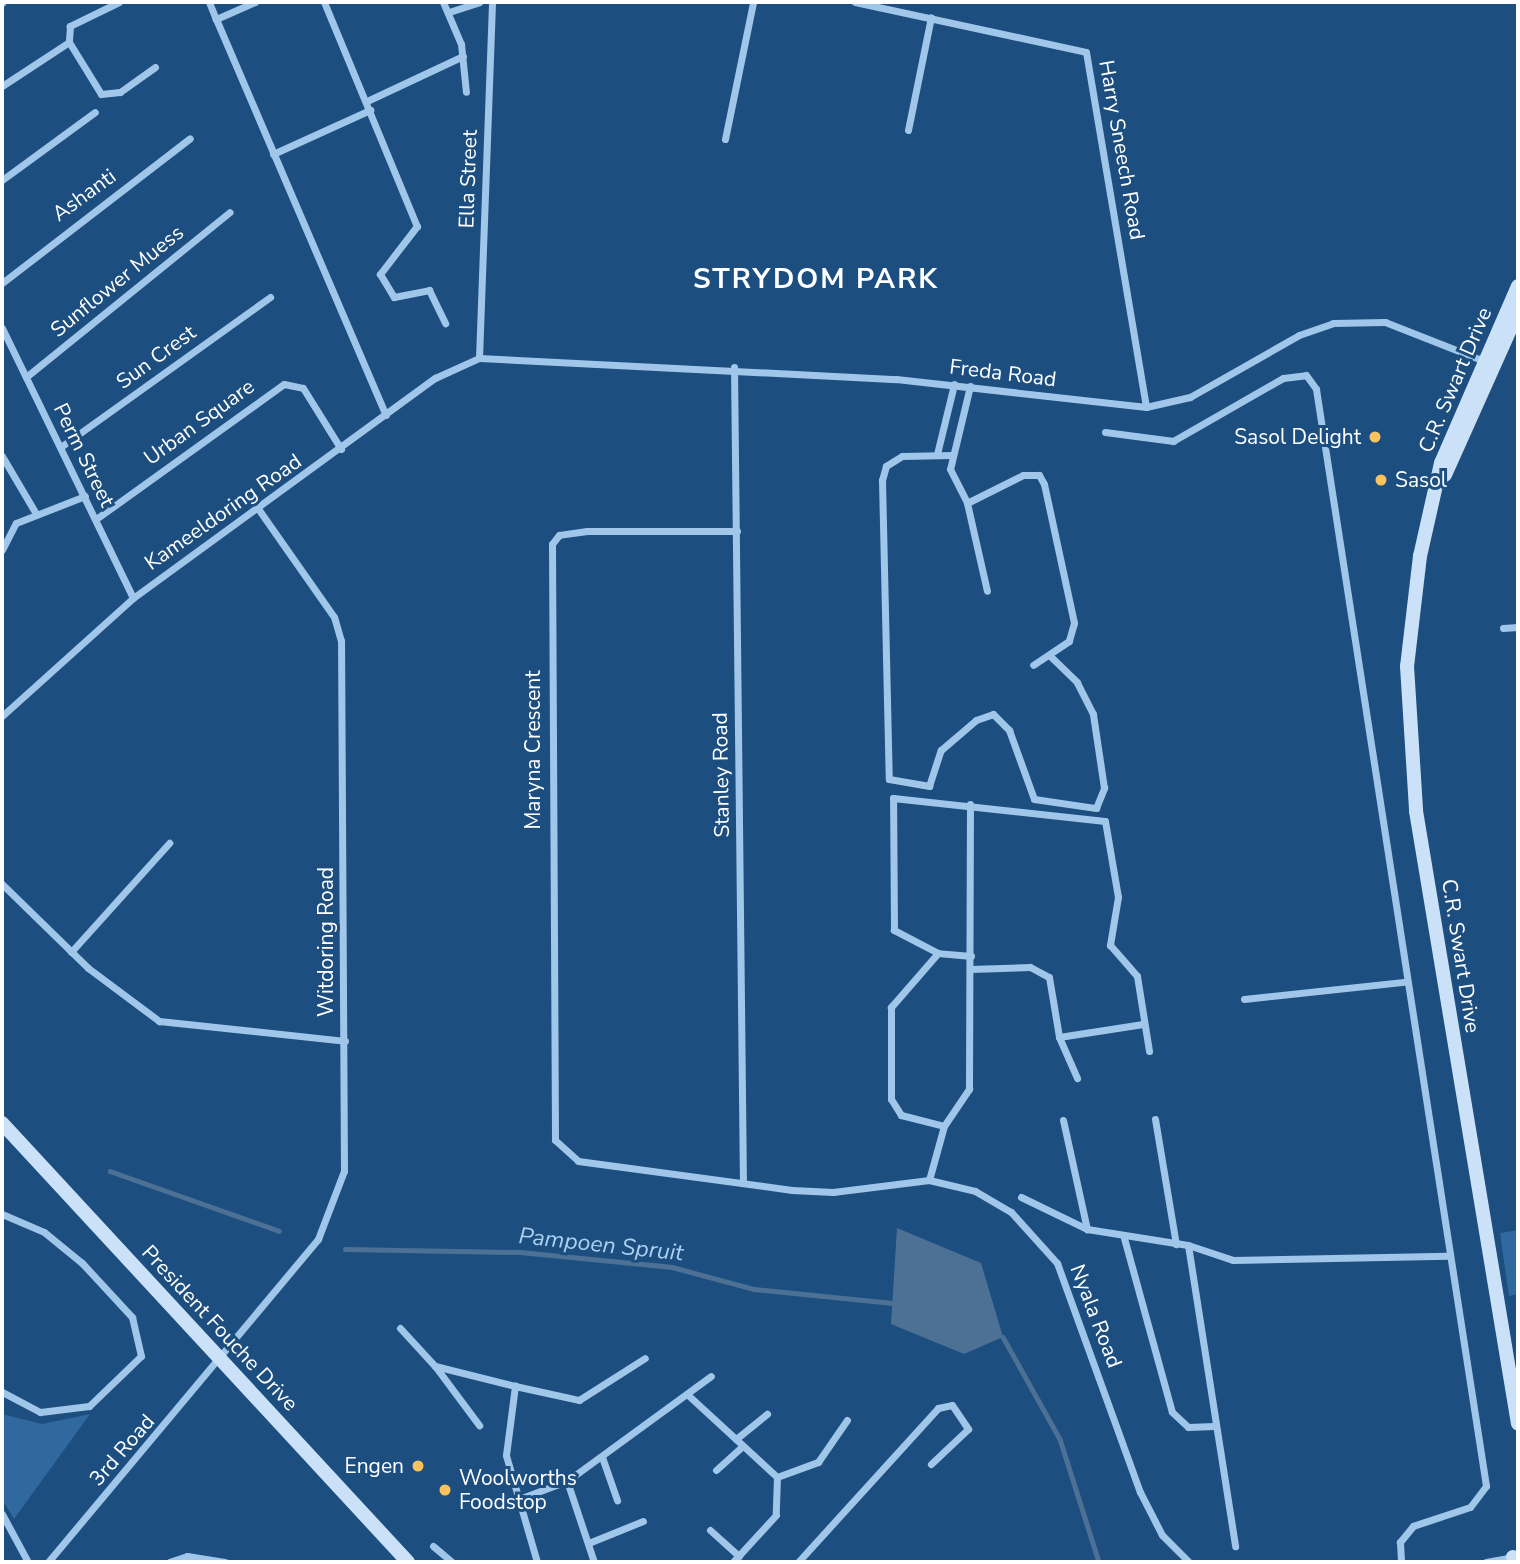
<!DOCTYPE html>
<style>
body{margin:0}
#map{position:relative;width:1520px;height:1564px;overflow:hidden;background:#1d4e80;font-family:"Nunito Sans",sans-serif}
div>[style]{position:absolute}
.green>*{inset:0;background:#2f699e}
.water>*{inset:0;background:#4c7195}
.stream>*{height:4.5px;margin:-2.25px;padding:0 2.25px;transform-origin:2.25px;border-radius:2.25px;background:#4c7195}
.street>*{height:7px;margin:-3.5px;padding:0 3.5px;transform-origin:3.5px;border-radius:3.5px;background:#a0c6e9}
.secondary>*{height:14px;margin:-7px;padding:0 7px;transform-origin:7px;border-radius:7px;background:#cbe1f7}
.dots>*{width:19px;height:19px;translate:-50% -50%;box-sizing:border-box;border:4px solid #1d4e80;border-radius:50%}
span{translate:-50% -50%;white-space:nowrap;text-align:center;line-height:1.15;-webkit-text-stroke:6px #1d4e80;paint-order:stroke}
.street-label{font-size:21px;color:#fff}
.poi-label{font-size:21px;color:#fff}
.right{translate:-100% -50%;text-align:right}
.left{translate:0 -50%;text-align:left}
.water-label{font-size:23px;color:#acd0f1;font-style:italic}
.district-label{font-size:28px;color:#fff;font-weight:700;letter-spacing:2px}
.frame{position:absolute;inset:0;border:4px solid #fff;pointer-events:none}
</style>
<div id="map">
<div class="green">
<div style="clip-path:polygon(1518px 1230px,1518px 1294px,1509px 1296px,1500px 1233px)"></div>
<div style="clip-path:polygon(2px 1414px,42px 1424px,90px 1414px,14px 1519px,2px 1499px)"></div>
</div>
<div class="water">
<div style="clip-path:polygon(897px 1228px,981px 1263px,1003px 1337px,964px 1354px,891px 1324px)"></div>
</div>
<div class="stream">
<div style="left:110px;top:1171px;width:179px;rotate:19.5deg"></div>
<div style="left:345px;top:1249px;width:175px;rotate:1deg"></div>
<div style="left:520px;top:1252px;width:153px;rotate:5.6deg"></div>
<div style="left:672px;top:1267px;width:85px;rotate:15deg"></div>
<div style="left:754px;top:1289px;width:139px;rotate:5.8deg"></div>
<div style="left:1003px;top:1337px;width:117px;rotate:60.8deg"></div>
<div style="left:1060px;top:1439px;width:129px;rotate:72.4deg"></div>
</div>
<div class="street">
<div style="left:119px;top:2px;width:55px;rotate:153.9deg"></div>
<div style="left:70px;top:26px;width:16px;rotate:94deg"></div>
<div style="left:69px;top:42px;width:61px;rotate:58.4deg"></div>
<div style="left:101px;top:94px;width:19px;rotate:-6deg"></div>
<div style="left:120px;top:92px;width:43px;rotate:-35.5deg"></div>
<div style="left:209px;top:2px;width:18px;rotate:68deg"></div>
<div style="left:255px;top:2px;width:43px;rotate:156.4deg"></div>
<div style="left:216px;top:19px;width:431px;rotate:66.8deg"></div>
<div style="left:324px;top:2px;width:243px;rotate:67.5deg"></div>
<div style="left:417px;top:226px;width:61px;rotate:127.6deg"></div>
<div style="left:380px;top:274px;width:27px;rotate:59deg"></div>
<div style="left:394px;top:297px;width:36px;rotate:-11deg"></div>
<div style="left:429px;top:290px;width:37px;rotate:64deg"></div>
<div style="left:443px;top:2px;width:46px;rotate:66.8deg"></div>
<div style="left:461px;top:44px;width:48px;rotate:84.1deg"></div>
<div style="left:855px;top:2px;width:236px;rotate:12.2deg"></div>
<div style="left:1086px;top:52px;width:360px;rotate:80.4deg"></div>
<div style="left:2px;top:3px;width:1px;rotate:-45deg"></div>
<div style="left:449px;top:12px;width:32px;rotate:-18deg"></div>
<div style="left:2px;top:86px;width:80px;rotate:-33.3deg"></div>
<div style="left:367px;top:101px;width:106px;rotate:-25.1deg"></div>
<div style="left:908px;top:130px;width:115px;rotate:-78.5deg"></div>
<div style="left:725px;top:139px;width:140px;rotate:-78.4deg"></div>
<div style="left:273px;top:154px;width:107px;rotate:-24.4deg"></div>
<div style="left:2px;top:180px;width:115px;rotate:-36.2deg"></div>
<div style="left:2px;top:283px;width:237px;rotate:-37.6deg"></div>
<div style="left:2px;top:328px;width:300px;rotate:64.1deg"></div>
<div style="left:479px;top:358px;width:356px;rotate:-87.9deg"></div>
<div style="left:734px;top:367px;width:816px;rotate:89.37deg"></div>
<div style="left:26px;top:377px;width:262px;rotate:-39deg"></div>
<div style="left:970px;top:386px;width:85px;rotate:103.5deg"></div>
<div style="left:950px;top:469px;width:38px;rotate:63deg"></div>
<div style="left:967px;top:503px;width:90px;rotate:77.2deg"></div>
<div style="left:1105px;top:432px;width:69px;rotate:7.5deg"></div>
<div style="left:1173px;top:441px;width:127px;rotate:-29.8deg"></div>
<div style="left:1283px;top:378px;width:23px;rotate:-7deg"></div>
<div style="left:1306px;top:375px;width:17px;rotate:54deg"></div>
<div style="left:1316px;top:389px;width:1110px;rotate:81.19deg"></div>
<div style="left:1486px;top:1486px;width:26px;rotate:127deg"></div>
<div style="left:1470px;top:1507px;width:60px;rotate:161.6deg"></div>
<div style="left:1413px;top:1526px;width:21px;rotate:129deg"></div>
<div style="left:1400px;top:1542px;width:20px;rotate:87deg"></div>
<div style="left:62px;top:446px;width:256px;rotate:-35.6deg"></div>
<div style="left:937px;top:454px;width:72px;rotate:-76.3deg"></div>
<div style="left:952px;top:455px;width:50px;rotate:178.9deg"></div>
<div style="left:902px;top:456px;width:19px;rotate:148deg"></div>
<div style="left:886px;top:466px;width:15px;rotate:106deg"></div>
<div style="left:882px;top:480px;width:299px;rotate:88.7deg"></div>
<div style="left:889px;top:779px;width:41px;rotate:9.9deg"></div>
<div style="left:929px;top:786px;width:38px;rotate:-72deg"></div>
<div style="left:941px;top:750px;width:46px;rotate:-40.6deg"></div>
<div style="left:976px;top:720px;width:18px;rotate:-19deg"></div>
<div style="left:993px;top:714px;width:23px;rotate:45deg"></div>
<div style="left:1009px;top:730px;width:73px;rotate:70.1deg"></div>
<div style="left:1034px;top:799px;width:63px;rotate:8.3deg"></div>
<div style="left:1096px;top:808px;width:22px;rotate:-68deg"></div>
<div style="left:1104px;top:788px;width:75px;rotate:-98.5deg"></div>
<div style="left:1093px;top:714px;width:36px;rotate:-117deg"></div>
<div style="left:1077px;top:682px;width:36px;rotate:-136deg"></div>
<div style="left:2px;top:456px;width:65px;rotate:59.5deg"></div>
<div style="left:967px;top:503px;width:63px;rotate:-26.6deg"></div>
<div style="left:1023px;top:475px;width:16px"></div>
<div style="left:1039px;top:475px;width:10px;rotate:61deg"></div>
<div style="left:1044px;top:484px;width:142px;rotate:77.8deg"></div>
<div style="left:1074px;top:623px;width:19px;rotate:106deg"></div>
<div style="left:1069px;top:641px;width:43px;rotate:146.3deg"></div>
<div style="left:96px;top:519px;width:231px;rotate:-35.7deg"></div>
<div style="left:284px;top:384px;width:19px;rotate:12deg"></div>
<div style="left:303px;top:388px;width:72px;rotate:58.1deg"></div>
<div style="left:737px;top:531px;width:150px;rotate:180deg"></div>
<div style="left:587px;top:531px;width:28px;rotate:172deg"></div>
<div style="left:559px;top:535px;width:11px;rotate:128deg"></div>
<div style="left:552px;top:544px;width:596px;rotate:89.71deg"></div>
<div style="left:555px;top:1140px;width:31px;rotate:42deg"></div>
<div style="left:578px;top:1161px;width:216px;rotate:7.7deg"></div>
<div style="left:792px;top:1190px;width:41px;rotate:2.8deg"></div>
<div style="left:833px;top:1192px;width:97px;rotate:-7.1deg"></div>
<div style="left:929px;top:1180px;width:47px;rotate:13.4deg"></div>
<div style="left:975px;top:1191px;width:42px;rotate:30.3deg"></div>
<div style="left:1011px;top:1212px;width:69px;rotate:48deg"></div>
<div style="left:1057px;top:1263px;width:244px;rotate:70.1deg"></div>
<div style="left:1140px;top:1492px;width:48px;rotate:62.9deg"></div>
<div style="left:1162px;top:1535px;width:38px;rotate:45deg"></div>
<div style="left:2px;top:550px;width:30px;rotate:-63deg"></div>
<div style="left:16px;top:523px;width:74px;rotate:-21.4deg"></div>
<div style="left:1503px;top:628px;width:15px;rotate:-4deg"></div>
<div style="left:2px;top:716px;width:176px;rotate:-42deg"></div>
<div style="left:133px;top:598px;width:374px;rotate:-36.1deg"></div>
<div style="left:435px;top:378px;width:48px;rotate:-24.4deg"></div>
<div style="left:479px;top:358px;width:418px;rotate:2.9deg"></div>
<div style="left:896px;top:379px;width:252px;rotate:6.4deg"></div>
<div style="left:1146px;top:407px;width:45px;rotate:-12.8deg"></div>
<div style="left:1190px;top:397px;width:125px;rotate:-29.6deg"></div>
<div style="left:1299px;top:335px;width:36px;rotate:-19deg"></div>
<div style="left:1333px;top:323px;width:52px;rotate:-1.1deg"></div>
<div style="left:1385px;top:322px;width:110px;rotate:21.4deg"></div>
<div style="left:2px;top:884px;width:120px;rotate:44.3deg"></div>
<div style="left:88px;top:968px;width:89px;rotate:36.7deg"></div>
<div style="left:159px;top:1021px;width:187px;rotate:6.1deg"></div>
<div style="left:71px;top:952px;width:147px;rotate:-48deg"></div>
<div style="left:938px;top:953px;width:72px;rotate:131deg"></div>
<div style="left:891px;top:1007px;width:92px;rotate:90deg"></div>
<div style="left:891px;top:1099px;width:19px;rotate:58deg"></div>
<div style="left:901px;top:1115px;width:44px;rotate:14.3deg"></div>
<div style="left:971px;top:956px;width:33px;rotate:-175deg"></div>
<div style="left:938px;top:953px;width:50px;rotate:-152.4deg"></div>
<div style="left:894px;top:930px;width:132px;rotate:-90.4deg"></div>
<div style="left:893px;top:798px;width:213px;rotate:6.2deg"></div>
<div style="left:1105px;top:821px;width:77px;rotate:80.3deg"></div>
<div style="left:1118px;top:897px;width:49px;rotate:99.5deg"></div>
<div style="left:1110px;top:945px;width:41px;rotate:48.9deg"></div>
<div style="left:1137px;top:976px;width:76px;rotate:80.9deg"></div>
<div style="left:970px;top:969px;width:60px;rotate:-1.9deg"></div>
<div style="left:1030px;top:967px;width:21px;rotate:28deg"></div>
<div style="left:1049px;top:977px;width:61px;rotate:80.5deg"></div>
<div style="left:1059px;top:1037px;width:45px;rotate:66.3deg"></div>
<div style="left:1244px;top:999px;width:161px;rotate:-6.1deg"></div>
<div style="left:1059px;top:1037px;width:85px;rotate:-8.8deg"></div>
<div style="left:1155px;top:1119px;width:127px;rotate:80.5deg"></div>
<div style="left:1063px;top:1120px;width:112px;rotate:77.6deg"></div>
<div style="left:929px;top:1180px;width:56px;rotate:-74.5deg"></div>
<div style="left:944px;top:1126px;width:45px;rotate:-56deg"></div>
<div style="left:969px;top:1089px;width:285px;rotate:-89.8deg"></div>
<div style="left:1021px;top:1197px;width:73px;rotate:25.9deg"></div>
<div style="left:1087px;top:1229px;width:102px;rotate:9deg"></div>
<div style="left:1188px;top:1245px;width:47px;rotate:18.4deg"></div>
<div style="left:1233px;top:1260px;width:215px;rotate:-1.1deg"></div>
<div style="left:2px;top:1214px;width:46px;rotate:23.2deg"></div>
<div style="left:44px;top:1232px;width:49px;rotate:39.2deg"></div>
<div style="left:82px;top:1263px;width:74px;rotate:47.2deg"></div>
<div style="left:132px;top:1317px;width:40px;rotate:77deg"></div>
<div style="left:141px;top:1356px;width:72px;rotate:136.1deg"></div>
<div style="left:89px;top:1406px;width:49px;rotate:173deg"></div>
<div style="left:40px;top:1412px;width:43px;rotate:-152.2deg"></div>
<div style="left:1124px;top:1238px;width:180px;rotate:74.6deg"></div>
<div style="left:1172px;top:1412px;width:22px;rotate:43deg"></div>
<div style="left:1188px;top:1427px;width:26px;rotate:-2deg"></div>
<div style="left:1188px;top:1245px;width:305px;rotate:81.1deg"></div>
<div style="left:400px;top:1328px;width:52px;rotate:47.4deg"></div>
<div style="left:435px;top:1366px;width:82px;rotate:14deg"></div>
<div style="left:435px;top:1366px;width:74px;rotate:53.3deg"></div>
<div style="left:689px;top:1396px;width:120px;rotate:42.6deg"></div>
<div style="left:777px;top:1477px;width:38px;rotate:92deg"></div>
<div style="left:776px;top:1515px;width:64px;rotate:132.5deg"></div>
<div style="left:736px;top:1439px;width:40px;rotate:-39deg"></div>
<div style="left:602px;top:1457px;width:46px;rotate:70.8deg"></div>
<div style="left:716px;top:1470px;width:36px;rotate:-42deg"></div>
<div style="left:777px;top:1477px;width:44px;rotate:-20.1deg"></div>
<div style="left:818px;top:1462px;width:51px;rotate:-55.4deg"></div>
<div style="left:567px;top:1481px;width:85px;rotate:71.6deg"></div>
<div style="left:519px;top:1499px;width:51px;rotate:-20.6deg"></div>
<div style="left:567px;top:1481px;width:178px;rotate:-36.1deg"></div>
<div style="left:2px;top:1514px;width:55px;rotate:61.6deg"></div>
<div style="left:710px;top:1530px;width:39px;rotate:42deg"></div>
<div style="left:591px;top:1542px;width:56px;rotate:-22deg"></div>
<div style="left:433px;top:1546px;width:25px;rotate:40deg"></div>
<div style="left:48px;top:1562px;width:421px;rotate:-50.1deg"></div>
<div style="left:318px;top:1239px;width:73px;rotate:-69.1deg"></div>
<div style="left:344px;top:1171px;width:530px;rotate:-90.32deg"></div>
<div style="left:341px;top:641px;width:25px;rotate:-106deg"></div>
<div style="left:334px;top:617px;width:131px;rotate:-125deg"></div>
<div style="left:169px;top:1562px;width:19px;rotate:-18deg"></div>
<div style="left:187px;top:1556px;width:38px;rotate:9deg"></div>
<div style="left:537px;top:1562px;width:111px;rotate:-106.2deg"></div>
<div style="left:506px;top:1455px;width:70px;rotate:-82.6deg"></div>
<div style="left:515px;top:1386px;width:66px;rotate:12.3deg"></div>
<div style="left:579px;top:1400px;width:78px;rotate:-32.5deg"></div>
<div style="left:798px;top:1562px;width:208px;rotate:-47.7deg"></div>
<div style="left:938px;top:1408px;width:14px;rotate:-12deg"></div>
<div style="left:952px;top:1405px;width:29px;rotate:56deg"></div>
<div style="left:968px;top:1429px;width:51px;rotate:136.6deg"></div>
<div style="left:1486px;top:1562px;width:27px;rotate:-10deg"></div>
</div>
<div class="secondary">
<div style="left:1518px;top:286px;width:193px;rotate:113.5deg"></div>
<div style="left:1441px;top:463px;width:95px;rotate:102.7deg"></div>
<div style="left:1420px;top:556px;width:111px;rotate:96.7deg"></div>
<div style="left:1407px;top:666px;width:145px;rotate:86.4deg"></div>
<div style="left:1416px;top:811px;width:621px;rotate:80.55deg"></div>
<div style="left:1445px;top:475px;width:179px;rotate:-65.9deg"></div>
<div style="left:2px;top:1123px;width:598px;rotate:47.24deg"></div>
<div style="left:1513px;top:1557px;width:6px;rotate:39deg"></div>
</div>
<div class="dots">
<div style="left:1375px;top:437px;background:#f9c35e"></div>
<div style="left:1381px;top:480px;background:#f9c35e"></div>
<div style="left:418px;top:1466px;background:#f9c35e"></div>
<div style="left:445px;top:1490px;background:#f9c35e"></div>
</div>
<div class="street-label">
<span style="left:1122px;top:150px;rotate:80deg">Harry Sneech Road</span>
<span style="left:468px;top:179px;rotate:-88deg">Ella Street</span>
<span style="left:84px;top:195px;rotate:-36deg">Ashanti</span>
<span style="left:117px;top:281px;rotate:-39deg">Sunflower Muess</span>
<span style="left:156px;top:357px;rotate:-36deg">Sun Crest</span>
<span style="left:1003px;top:373px;rotate:7deg">Freda Road</span>
<span style="left:1455px;top:380px;rotate:-67deg">C.R. Swart Drive</span>
<span style="left:199px;top:422px;rotate:-36deg">Urban Square</span>
<span style="left:84px;top:455px;rotate:64deg">Perm Street</span>
<span style="left:223px;top:512px;rotate:-35deg">Kameeldoring Road</span>
<span style="left:533px;top:750px;rotate:-90deg">Maryna Crescent</span>
<span style="left:721px;top:775px;rotate:-91deg">Stanley Road</span>
<span style="left:326px;top:942px;rotate:-90deg">Witdoring Road</span>
<span style="left:1461px;top:956px;rotate:81deg">C.R. Swart Drive</span>
<span style="left:1096px;top:1316px;rotate:69deg">Nyala Road</span>
<span style="left:220px;top:1328px;rotate:47deg">President Fouche Drive</span>
<span style="left:122px;top:1450px;rotate:-49deg">3rd Road</span>
</div>
<div class="poi-label">
<span class="right" style="left:1361px;top:437px">Sasol Delight</span>
<span class="left" style="left:1395px;top:480px">Sasol</span>
<span class="right" style="left:404px;top:1466px">Engen</span>
<span class="left" style="left:459px;top:1490px">Woolworths<br>Foodstop</span>
</div>
<div class="water-label">
<span style="left:601px;top:1245px;rotate:6deg">Pampoen Spruit</span>
</div>
<div class="district-label">
<span style="left:816px;top:279px">STRYDOM PARK</span>
</div>
<div class="frame"></div>
</div>
